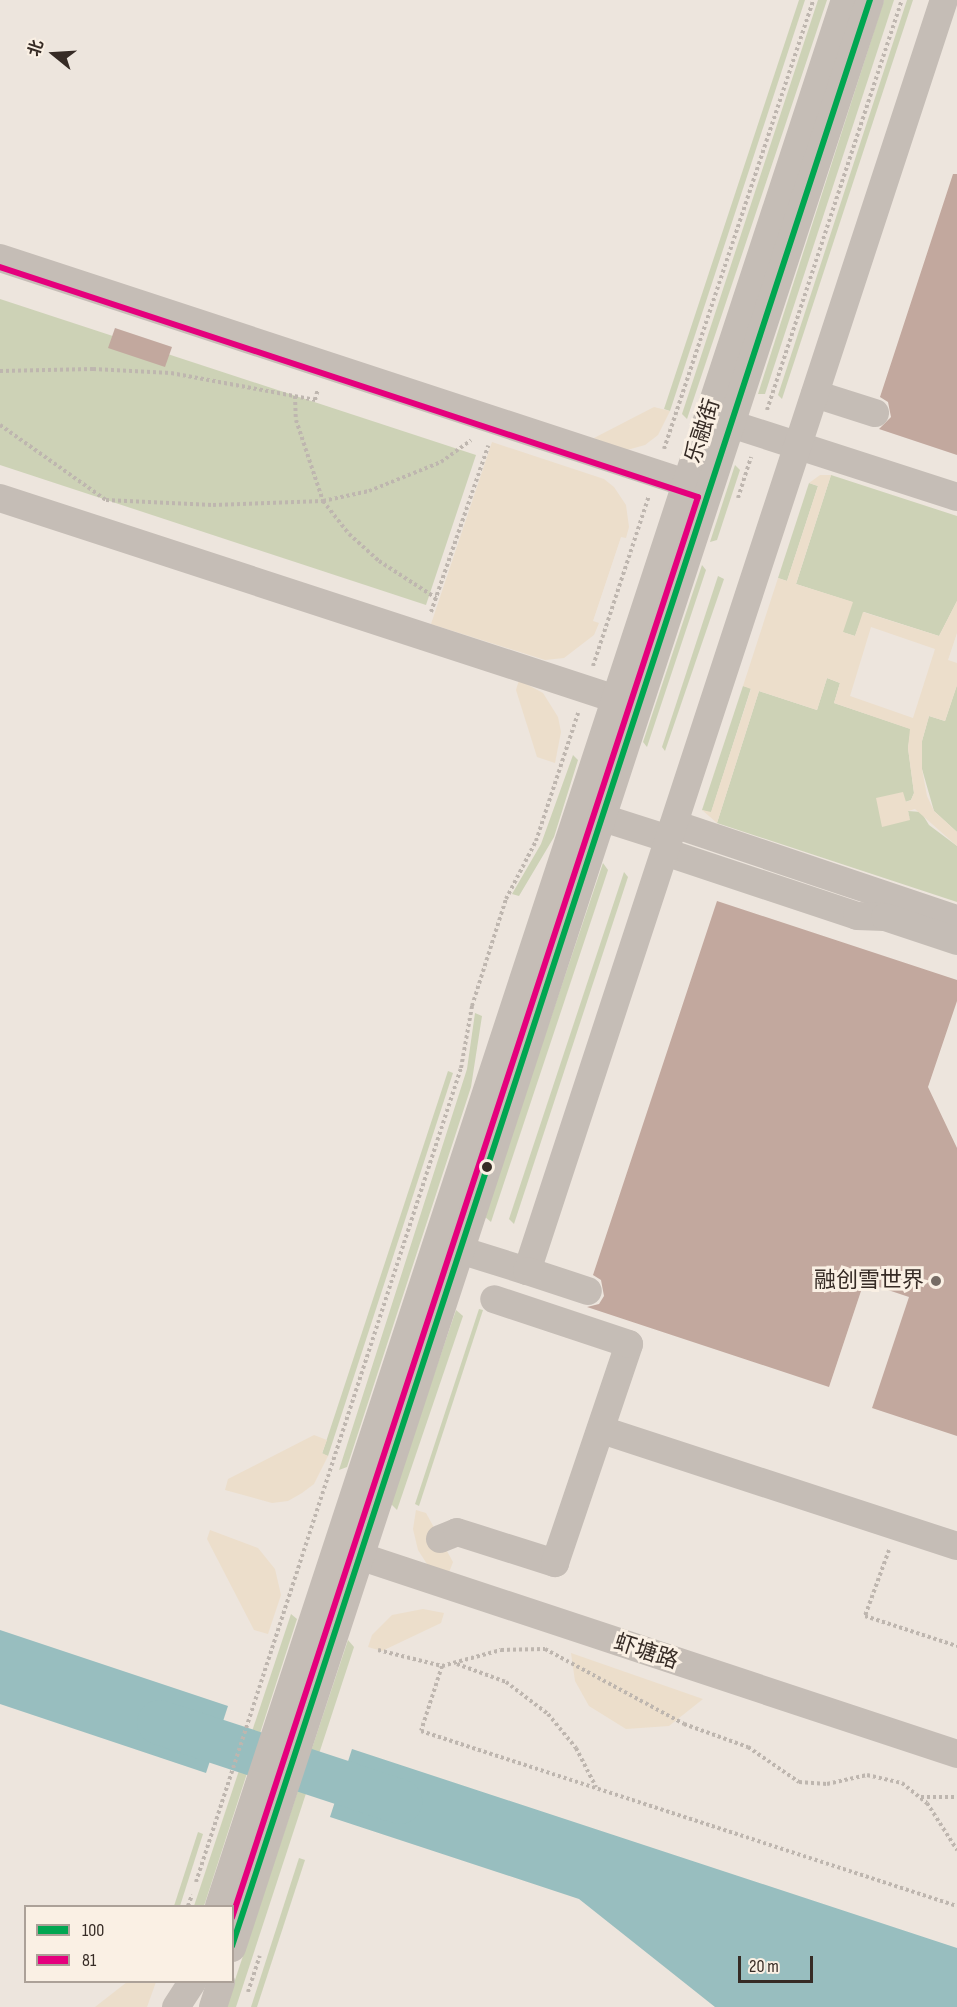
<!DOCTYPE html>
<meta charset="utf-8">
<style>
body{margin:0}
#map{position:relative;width:957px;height:2007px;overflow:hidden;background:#ede5dd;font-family:"Sofia Sans Condensed","Noto Sans SC",sans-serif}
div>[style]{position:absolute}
.green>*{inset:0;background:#cdd2b6}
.plaza>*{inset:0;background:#ecdecb}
.water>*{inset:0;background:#98bebf}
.river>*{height:45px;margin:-22.5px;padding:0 22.5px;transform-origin:22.5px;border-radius:22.5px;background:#98bebf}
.building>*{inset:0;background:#c2a89e}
.path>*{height:4px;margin-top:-2px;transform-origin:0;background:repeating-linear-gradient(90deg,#beb6af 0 3px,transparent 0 6px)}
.minor>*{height:28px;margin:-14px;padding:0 14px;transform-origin:14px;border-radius:14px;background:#c5bdb6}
.bus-1>*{height:6px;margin:-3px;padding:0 3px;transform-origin:3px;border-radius:3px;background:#00a651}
.bus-2>*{height:6px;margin:-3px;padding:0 3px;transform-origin:3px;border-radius:3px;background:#e5007d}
.dots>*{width:16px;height:16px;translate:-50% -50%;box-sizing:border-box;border:3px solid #faf0e4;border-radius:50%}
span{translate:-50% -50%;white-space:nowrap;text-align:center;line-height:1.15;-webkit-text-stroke:6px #faf0e4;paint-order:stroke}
.street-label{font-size:22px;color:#362b25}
.poi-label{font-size:22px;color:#362b25}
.right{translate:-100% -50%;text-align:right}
.legend{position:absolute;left:24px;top:1905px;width:210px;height:78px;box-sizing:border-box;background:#faf0e4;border:2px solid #aca198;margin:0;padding:8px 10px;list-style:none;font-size:18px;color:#362b25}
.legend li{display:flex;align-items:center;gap:12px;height:30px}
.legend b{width:30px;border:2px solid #aca198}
.north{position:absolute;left:24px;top:24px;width:60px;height:60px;-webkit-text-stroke:4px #faf0e4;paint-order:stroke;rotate:288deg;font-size:16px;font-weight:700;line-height:24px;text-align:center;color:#362b25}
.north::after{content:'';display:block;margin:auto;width:21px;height:27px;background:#362b25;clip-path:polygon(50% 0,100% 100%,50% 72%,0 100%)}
.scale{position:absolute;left:738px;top:1956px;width:75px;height:27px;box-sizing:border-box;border:3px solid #362b25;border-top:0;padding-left:8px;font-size:18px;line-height:21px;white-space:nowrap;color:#362b25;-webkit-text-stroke:4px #faf0e4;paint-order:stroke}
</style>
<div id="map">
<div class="green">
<div style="clip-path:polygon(799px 0,805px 0,670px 411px,664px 409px)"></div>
<div style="clip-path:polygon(818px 0,827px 0,687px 419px,682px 414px)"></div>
<div style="clip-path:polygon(884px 0,894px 0,765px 394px,758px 394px)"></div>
<div style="clip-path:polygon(907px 0,913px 0,782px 399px,778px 395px)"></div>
<div style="clip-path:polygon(0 299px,476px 455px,426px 605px,0 465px)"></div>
<div style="clip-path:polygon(735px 465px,740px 470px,717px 540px,710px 542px)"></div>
<div style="clip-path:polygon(831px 475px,957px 516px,957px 601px,939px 636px,864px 612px,855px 636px,842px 632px,852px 602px,796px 584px)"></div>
<div style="clip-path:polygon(809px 483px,818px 486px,787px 581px,778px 578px)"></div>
<div style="clip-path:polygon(702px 565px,706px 570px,647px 747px,643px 742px)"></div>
<div style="clip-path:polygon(718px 576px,724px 579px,665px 751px,662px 747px)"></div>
<div style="clip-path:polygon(827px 678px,840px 683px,834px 703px,911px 729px,908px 748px,914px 793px,911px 800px,905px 802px,910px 820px,908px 811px,921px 812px,929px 825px,957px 846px,957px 902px,717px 823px,759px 691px,817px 710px)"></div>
<div style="clip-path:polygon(957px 685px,957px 832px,934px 811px,922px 769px,922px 741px,929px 716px,945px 721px)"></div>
<div style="clip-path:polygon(743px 686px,751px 688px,711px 813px,702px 810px)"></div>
<div style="clip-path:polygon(573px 755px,578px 760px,554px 837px,519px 896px,512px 894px,541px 844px)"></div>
<div style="clip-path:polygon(603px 863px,608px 870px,491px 1222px,484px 1216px)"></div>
<div style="clip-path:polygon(624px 872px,628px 877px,514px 1224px,509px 1219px)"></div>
<div style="clip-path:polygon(475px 1013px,482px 1016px,471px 1087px,347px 1467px,339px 1470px,467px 1069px)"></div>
<div style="clip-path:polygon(448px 1071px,453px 1073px,328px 1456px,322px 1454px)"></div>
<div style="clip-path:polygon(479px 1309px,483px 1310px,419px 1506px,415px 1504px)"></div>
<div style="clip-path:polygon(456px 1310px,463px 1316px,397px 1510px,390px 1503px)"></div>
<div style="clip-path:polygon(291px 1614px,297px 1619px,204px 1906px,194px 1906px)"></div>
<div style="clip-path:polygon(348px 1640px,354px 1647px,236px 2007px,226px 2007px)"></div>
<div style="clip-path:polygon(198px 1832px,203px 1834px,180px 1906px,174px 1906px)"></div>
<div style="clip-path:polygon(299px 1858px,305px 1860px,257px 2007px,251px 2007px)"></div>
</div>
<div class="plaza">
<div style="clip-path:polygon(654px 407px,670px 411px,658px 435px,645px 445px,620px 452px,594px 438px)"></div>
<div style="clip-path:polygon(492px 442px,604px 479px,614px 487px,626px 505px,629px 527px,626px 538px,621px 537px,593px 621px,599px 623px,594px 635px,564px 658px,545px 660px,431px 624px)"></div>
<div style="clip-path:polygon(evenodd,820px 475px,831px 475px,796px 584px,853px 602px,843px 632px,855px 636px,863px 612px,939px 636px,957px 601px,957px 633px,948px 660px,957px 663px,957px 685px,945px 721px,929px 716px,922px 741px,922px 769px,927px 796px,934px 811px,957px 832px,957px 846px,915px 809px,908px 811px,910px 820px,882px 827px,876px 798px,903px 792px,906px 802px,911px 800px,914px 793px,908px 748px,910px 729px,834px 703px,840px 683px,827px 678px,817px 710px,759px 691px,717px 823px,702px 810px,711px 812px,751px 689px,743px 686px,778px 578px,787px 581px,818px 486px,809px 483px,820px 475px,871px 627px,935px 649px,913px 718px,850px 696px,871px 627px)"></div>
<div style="clip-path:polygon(519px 680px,543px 693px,558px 717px,561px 732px,555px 763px,537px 757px,516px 690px)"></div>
<div style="clip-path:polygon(314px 1435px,327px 1440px,322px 1453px,328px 1456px,314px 1484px,302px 1493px,288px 1501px,272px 1503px,225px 1490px,228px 1479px)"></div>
<div style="clip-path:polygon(416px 1510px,426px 1513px,453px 1562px,448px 1575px,427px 1564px,418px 1550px,413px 1529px)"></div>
<div style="clip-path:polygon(210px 1530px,258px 1548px,275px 1569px,281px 1595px,268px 1634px,254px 1630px,207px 1539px)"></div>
<div style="clip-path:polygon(423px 1609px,444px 1613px,441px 1623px,382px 1651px,368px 1647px,372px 1635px,392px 1615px)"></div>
<div style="clip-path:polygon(571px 1653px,703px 1699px,669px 1726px,626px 1729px,589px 1706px,575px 1681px)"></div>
<div style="clip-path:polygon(127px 1982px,156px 1982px,147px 2007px,95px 2007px)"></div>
</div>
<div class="water">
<div style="clip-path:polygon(0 1630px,228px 1706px,206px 1773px,0 1704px)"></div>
<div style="clip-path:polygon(352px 1749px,957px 1948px,957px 2007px,715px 2007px,579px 1899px,330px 1817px)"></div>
</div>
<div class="river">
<div style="left:159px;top:1722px;width:253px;rotate:18.2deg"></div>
</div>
<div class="building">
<div style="clip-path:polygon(953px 174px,957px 174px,957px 455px,879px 429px,891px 417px,888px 402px,880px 397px)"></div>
<div style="clip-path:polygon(115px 328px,172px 347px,165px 367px,108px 348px)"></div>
<div style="clip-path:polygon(717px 901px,957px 980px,957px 1001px,928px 1087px,957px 1148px,957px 1436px,872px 1408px,909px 1297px,864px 1282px,829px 1387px,587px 1307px,599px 1304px,604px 1296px,601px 1280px,593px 1275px)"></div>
</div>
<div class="path">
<div style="left:0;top:371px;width:93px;rotate:-1.2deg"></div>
<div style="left:93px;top:369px;width:78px;rotate:2.9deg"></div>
<div style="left:171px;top:373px;width:147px;rotate:10.6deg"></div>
<div style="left:315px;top:400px;width:11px;rotate:-75deg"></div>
<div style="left:295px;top:396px;width:24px;rotate:88deg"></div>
<div style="left:296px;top:420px;width:85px;rotate:71.6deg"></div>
<div style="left:323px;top:501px;width:42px;rotate:51.8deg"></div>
<div style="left:349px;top:534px;width:40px;rotate:42deg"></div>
<div style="left:379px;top:561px;width:68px;rotate:33deg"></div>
<div style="left:767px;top:410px;width:432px;rotate:-71.8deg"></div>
<div style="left:0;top:425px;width:130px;rotate:35.3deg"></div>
<div style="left:106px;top:500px;width:107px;rotate:2.7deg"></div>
<div style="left:213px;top:505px;width:110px;rotate:-2.1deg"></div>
<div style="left:323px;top:501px;width:47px;rotate:-12.3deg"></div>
<div style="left:369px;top:491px;width:78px;rotate:-21.9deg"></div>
<div style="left:441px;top:462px;width:37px;rotate:-36deg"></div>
<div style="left:664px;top:449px;width:473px;rotate:-71.6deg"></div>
<div style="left:738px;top:498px;width:43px;rotate:-72.4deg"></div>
<div style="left:431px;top:612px;width:176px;rotate:-71deg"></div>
<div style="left:593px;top:666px;width:179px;rotate:-71.8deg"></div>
<div style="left:889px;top:1550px;width:70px;rotate:110deg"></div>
<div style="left:865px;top:1616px;width:97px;rotate:18.1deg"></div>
<div style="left:378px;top:1650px;width:66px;rotate:14deg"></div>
<div style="left:442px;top:1666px;width:68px;rotate:107.9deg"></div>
<div style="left:421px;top:1731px;width:564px;rotate:18.08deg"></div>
<div style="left:457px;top:1664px;width:52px;rotate:20.2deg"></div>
<div style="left:506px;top:1682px;width:53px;rotate:37.3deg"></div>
<div style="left:548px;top:1714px;width:44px;rotate:50.5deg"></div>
<div style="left:576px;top:1748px;width:44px;rotate:62.9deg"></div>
<div style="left:442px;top:1666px;width:61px;rotate:-15.2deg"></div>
<div style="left:501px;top:1650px;width:44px;rotate:-1.3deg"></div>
<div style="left:545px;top:1649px;width:158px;rotate:28.3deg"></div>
<div style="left:684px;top:1724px;width:68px;rotate:19.8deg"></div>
<div style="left:748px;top:1747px;width:62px;rotate:34.5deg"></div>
<div style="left:799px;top:1782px;width:28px;rotate:4deg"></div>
<div style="left:827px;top:1784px;width:41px;rotate:-12.7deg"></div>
<div style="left:867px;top:1775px;width:36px;rotate:13deg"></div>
<div style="left:902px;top:1783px;width:32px;rotate:39deg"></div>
<div style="left:927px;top:1803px;width:56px;rotate:57.4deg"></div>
<div style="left:921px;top:1797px;width:36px"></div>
<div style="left:196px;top:1882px;width:856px;rotate:-71.97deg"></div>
<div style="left:461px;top:1068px;width:63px;rotate:-79.9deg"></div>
<div style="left:472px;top:1006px;width:112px;rotate:-72.4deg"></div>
<div style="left:506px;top:899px;width:65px;rotate:-62.7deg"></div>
<div style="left:536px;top:841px;width:135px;rotate:-71.8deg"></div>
<div style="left:188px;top:1906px;width:12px;rotate:-70deg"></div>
<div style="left:248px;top:1992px;width:38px;rotate:-72deg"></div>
</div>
<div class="minor">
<div style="left:0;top:258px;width:741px;rotate:18.17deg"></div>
<div style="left:815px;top:394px;width:63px;rotate:17.6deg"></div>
<div style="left:731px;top:424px;width:237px;rotate:17.9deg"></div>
<div style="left:0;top:498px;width:664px;rotate:18.08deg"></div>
<div style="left:603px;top:818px;width:69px;rotate:17.7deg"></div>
<div style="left:674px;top:824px;width:299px;rotate:18.6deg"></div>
<div style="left:665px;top:852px;width:202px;rotate:18.4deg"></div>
<div style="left:857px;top:916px;width:28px;rotate:2deg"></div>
<div style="left:885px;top:917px;width:76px;rotate:18.4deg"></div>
<div style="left:444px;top:1245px;width:87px;rotate:17.4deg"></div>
<div style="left:527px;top:1271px;width:1338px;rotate:-71.84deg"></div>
<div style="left:527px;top:1271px;width:64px;rotate:18.2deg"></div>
<div style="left:602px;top:1430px;width:373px;rotate:18.1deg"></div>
<div style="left:440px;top:1539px;width:18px;rotate:-22deg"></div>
<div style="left:457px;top:1532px;width:103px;rotate:17.6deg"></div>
<div style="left:555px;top:1563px;width:231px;rotate:-71.3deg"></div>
<div style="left:629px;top:1344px;width:142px;rotate:-161.6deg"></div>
<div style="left:344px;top:1551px;width:646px;rotate:18.32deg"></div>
<div style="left:219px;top:1906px;width:2006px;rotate:-71.82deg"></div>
<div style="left:232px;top:1948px;width:2050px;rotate:-71.87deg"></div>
<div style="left:176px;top:2007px;width:30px;rotate:-57deg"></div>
<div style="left:213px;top:2007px;width:26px;rotate:-72deg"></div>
</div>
<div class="bus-1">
<div style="left:232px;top:1946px;width:2048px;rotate:-71.85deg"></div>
</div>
<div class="bus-2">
<div style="left:0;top:267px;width:735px;rotate:18.24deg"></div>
<div style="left:698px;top:497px;width:1495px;rotate:108.16deg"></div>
</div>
<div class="dots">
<div style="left:487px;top:1167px;background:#362b25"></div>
<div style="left:936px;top:1281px;background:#766c65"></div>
</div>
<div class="street-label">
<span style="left:703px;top:431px;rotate:-72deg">乐融街</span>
<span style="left:646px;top:1652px;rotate:18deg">虾塘路</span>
</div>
<div class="poi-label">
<span class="right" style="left:924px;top:1281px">融创雪世界</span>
</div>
<ul class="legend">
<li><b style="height:8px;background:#00a651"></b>100</li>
<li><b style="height:8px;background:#e5007d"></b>81</li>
</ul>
<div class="north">北</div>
<div class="scale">20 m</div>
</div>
